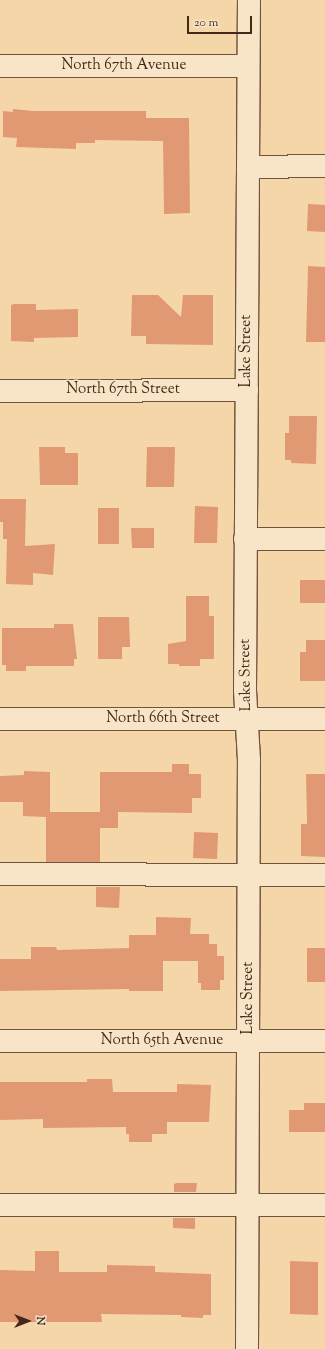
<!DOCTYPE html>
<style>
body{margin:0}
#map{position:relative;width:325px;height:1349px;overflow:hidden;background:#f4d6a9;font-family:"Sorts Mill Goudy",serif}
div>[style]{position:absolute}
.building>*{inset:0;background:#e19974}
.roads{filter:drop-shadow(1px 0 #70543e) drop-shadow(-1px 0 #70543e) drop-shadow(0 1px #70543e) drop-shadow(0 -1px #70543e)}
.minor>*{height:22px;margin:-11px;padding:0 11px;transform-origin:11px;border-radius:11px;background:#f8e4c7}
span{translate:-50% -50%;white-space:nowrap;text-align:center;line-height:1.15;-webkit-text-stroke:3px #f8e4c7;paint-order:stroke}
.street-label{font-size:15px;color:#44291a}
.north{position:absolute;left:8px;top:1301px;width:40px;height:40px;-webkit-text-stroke:3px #f8e4c7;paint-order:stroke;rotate:90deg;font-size:11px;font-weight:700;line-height:16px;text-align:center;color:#44291a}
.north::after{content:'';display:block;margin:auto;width:14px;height:18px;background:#44291a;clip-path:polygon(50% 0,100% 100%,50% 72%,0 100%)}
.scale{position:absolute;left:187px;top:16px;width:65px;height:18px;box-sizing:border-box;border:2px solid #44291a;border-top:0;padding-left:5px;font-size:12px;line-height:14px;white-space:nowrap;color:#44291a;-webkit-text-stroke:3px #f8e4c7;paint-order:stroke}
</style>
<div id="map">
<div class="building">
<div style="clip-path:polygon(13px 109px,33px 111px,146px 111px,146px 118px,189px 118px,190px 213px,164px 214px,163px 141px,95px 140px,95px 143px,76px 143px,76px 149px,16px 147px,17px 138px,3px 137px,3px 111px,13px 112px)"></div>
<div style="clip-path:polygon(308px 204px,325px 205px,325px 232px,307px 231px)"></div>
<div style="clip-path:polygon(308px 266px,325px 267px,325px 342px,306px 342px)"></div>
<div style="clip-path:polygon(132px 295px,158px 295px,181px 317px,183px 295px,213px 295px,213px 345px,146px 344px,146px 336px,131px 336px)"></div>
<div style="clip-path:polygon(14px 304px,36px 304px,36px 310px,78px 309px,78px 337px,34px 338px,34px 342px,11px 341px,11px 305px)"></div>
<div style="clip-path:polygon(289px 416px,317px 416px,316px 464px,291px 463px,291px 460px,285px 460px,285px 433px,289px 433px)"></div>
<div style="clip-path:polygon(39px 447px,65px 447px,65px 453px,78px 453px,78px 485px,40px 485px)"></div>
<div style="clip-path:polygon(147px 447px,175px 447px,174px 487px,146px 487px)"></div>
<div style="clip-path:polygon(0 499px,26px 499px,25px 546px,55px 544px,53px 575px,33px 573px,33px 585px,6px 584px,7px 539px,3px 539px,3px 522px,0 522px)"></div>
<div style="clip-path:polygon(195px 506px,218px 507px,217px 543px,194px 543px)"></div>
<div style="clip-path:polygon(98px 508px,119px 508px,119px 544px,98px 544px)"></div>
<div style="clip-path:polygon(131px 528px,154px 528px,154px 548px,132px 548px)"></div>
<div style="clip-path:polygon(300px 580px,325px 580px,325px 603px,300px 603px)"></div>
<div style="clip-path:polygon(186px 596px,209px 596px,209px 616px,214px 616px,214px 659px,200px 659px,200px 666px,179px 666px,179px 664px,168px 664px,168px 644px,186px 641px)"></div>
<div style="clip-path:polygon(98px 617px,129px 617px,130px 647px,122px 647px,122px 659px,98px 659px)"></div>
<div style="clip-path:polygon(54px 624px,73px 624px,77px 659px,74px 659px,74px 666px,26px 666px,26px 671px,6px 671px,6px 665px,2px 665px,2px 628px,54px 628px)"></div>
<div style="clip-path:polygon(306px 640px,325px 640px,325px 681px,300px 681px,300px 652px,306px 652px)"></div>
<div style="clip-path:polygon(172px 764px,189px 764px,189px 774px,201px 774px,201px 798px,192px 798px,192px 813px,118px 812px,118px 828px,100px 828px,100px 772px,172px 772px)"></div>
<div style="clip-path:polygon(24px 771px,50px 772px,50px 812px,100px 812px,100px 862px,46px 862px,46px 817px,23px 816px,23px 802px,0 802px,0 776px,24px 775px)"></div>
<div style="clip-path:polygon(306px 774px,325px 774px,325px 857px,301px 856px,301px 824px,307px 824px)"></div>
<div style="clip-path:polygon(194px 832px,218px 833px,217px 859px,193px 858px)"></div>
<div style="clip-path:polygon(96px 887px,120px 887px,119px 908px,96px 907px)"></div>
<div style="clip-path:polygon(156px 917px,191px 918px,190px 934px,209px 934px,209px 944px,217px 944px,217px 956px,224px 956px,224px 980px,220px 980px,220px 990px,201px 990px,201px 983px,198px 983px,198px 961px,163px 961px,163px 991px,129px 991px,129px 989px,0 991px,0 959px,31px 959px,31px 947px,56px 947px,57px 950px,129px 948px,129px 935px,156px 935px)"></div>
<div style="clip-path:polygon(307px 948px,325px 948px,325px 982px,307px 982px)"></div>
<div style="clip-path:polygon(87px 1079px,112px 1079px,113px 1092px,177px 1092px,177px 1084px,211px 1085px,209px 1122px,167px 1122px,167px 1134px,152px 1134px,152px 1142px,129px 1142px,129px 1134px,126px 1134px,126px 1127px,43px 1128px,43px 1119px,0 1120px,0 1082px,87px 1082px)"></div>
<div style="clip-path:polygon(304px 1103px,325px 1103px,325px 1132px,289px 1132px,289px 1110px,304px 1110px)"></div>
<div style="clip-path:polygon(177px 1183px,197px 1183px,196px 1192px,174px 1192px,174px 1184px)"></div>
<div style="clip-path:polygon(173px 1218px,195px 1218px,195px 1229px,173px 1228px)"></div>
<div style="clip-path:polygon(35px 1251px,59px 1251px,59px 1272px,107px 1272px,107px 1265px,155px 1266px,155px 1272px,211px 1274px,211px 1315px,203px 1315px,203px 1318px,181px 1317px,181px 1315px,101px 1314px,102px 1322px,0 1322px,0 1270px,35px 1271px)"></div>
<div style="clip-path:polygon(290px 1261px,318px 1262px,318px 1315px,290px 1314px)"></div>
</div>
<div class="roads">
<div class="minor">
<div style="left:0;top:66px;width:248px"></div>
<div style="left:248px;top:167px;width:77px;rotate:-0.7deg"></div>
<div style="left:0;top:391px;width:247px;rotate:-0.2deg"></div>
<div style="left:245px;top:539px;width:80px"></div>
<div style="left:0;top:719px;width:325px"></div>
<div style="left:0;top:874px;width:325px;rotate:0.2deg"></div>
<div style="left:0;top:1041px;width:325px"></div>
<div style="left:0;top:1205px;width:325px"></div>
<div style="left:247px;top:1349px;width:589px;rotate:-89.81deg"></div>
<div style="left:249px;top:760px;width:70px;rotate:-93.3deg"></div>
<div style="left:245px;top:690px;width:690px;rotate:-89.67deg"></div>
</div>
</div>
<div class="street-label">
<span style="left:124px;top:66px">North 67th Avenue</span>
<span style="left:247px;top:351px;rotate:-90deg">Lake Street</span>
<span style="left:123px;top:390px">North 67th Street</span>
<span style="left:246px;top:675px;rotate:-91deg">Lake Street</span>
<span style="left:163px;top:719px">North 66th Street</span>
<span style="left:249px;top:998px;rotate:-90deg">Lake Street</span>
<span style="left:162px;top:1041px">North 65th Avenue</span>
</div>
<div class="north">N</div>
<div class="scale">20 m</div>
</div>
